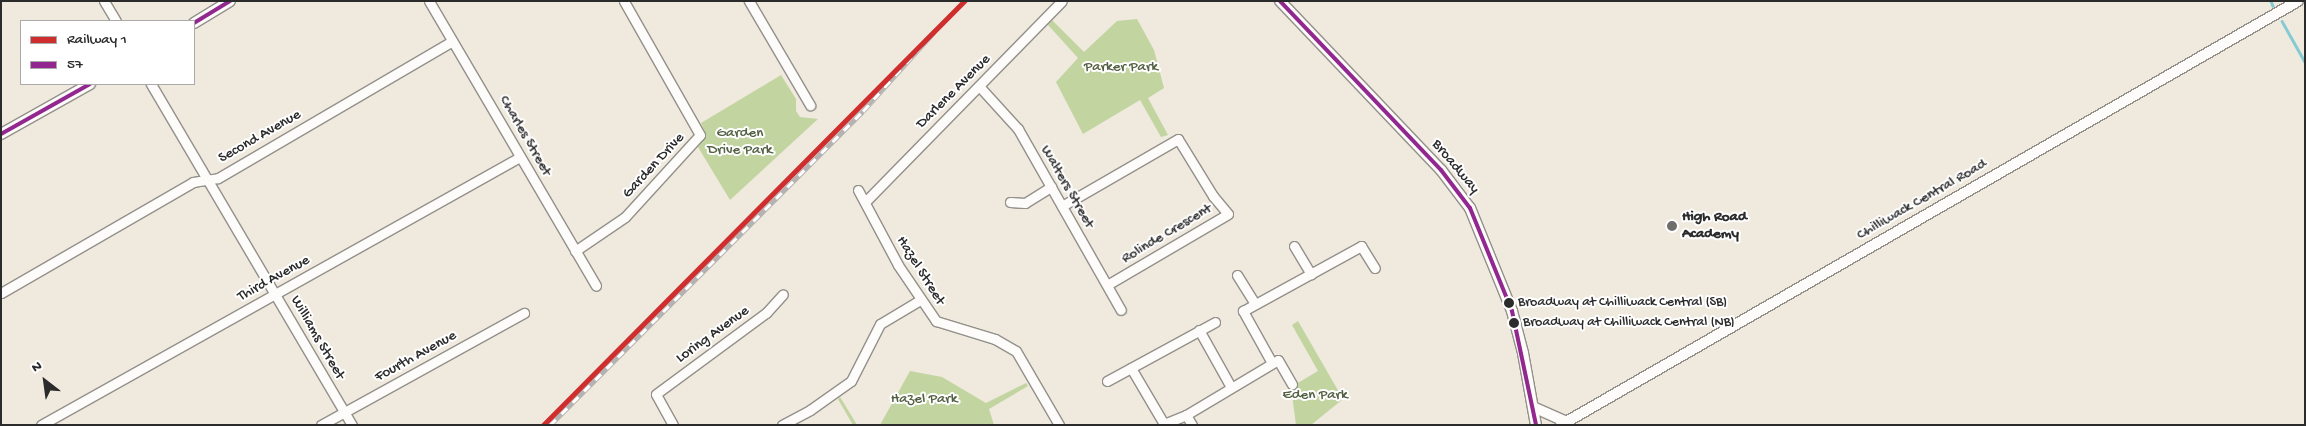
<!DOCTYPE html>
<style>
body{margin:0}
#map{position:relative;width:2306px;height:426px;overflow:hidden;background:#efe9de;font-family:"Gochi Hand",sans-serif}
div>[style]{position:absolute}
.green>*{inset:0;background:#c2d4a0}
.stream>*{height:2.5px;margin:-1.25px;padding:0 1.25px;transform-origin:1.25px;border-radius:1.25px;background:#82cbd3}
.roads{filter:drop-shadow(1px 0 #93908a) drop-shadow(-1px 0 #93908a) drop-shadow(0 1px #93908a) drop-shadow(0 -1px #93908a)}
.minor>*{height:9px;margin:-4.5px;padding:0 4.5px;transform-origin:4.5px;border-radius:4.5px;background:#fdfcfa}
.tertiary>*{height:10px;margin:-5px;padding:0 5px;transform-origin:5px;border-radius:5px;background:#fdfcfa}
.rail>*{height:4.5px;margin-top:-2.25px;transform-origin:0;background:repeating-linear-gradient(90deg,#fff 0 8px,#b4b3b2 0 16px);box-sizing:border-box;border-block:1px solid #b4b3b2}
.bus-1>*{height:4px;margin:-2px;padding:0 2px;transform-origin:2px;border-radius:2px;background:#91278f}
.rail-1>*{height:5px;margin:-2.5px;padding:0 2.5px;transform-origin:2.5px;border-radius:2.5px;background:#cf2e2f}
.dots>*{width:14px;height:14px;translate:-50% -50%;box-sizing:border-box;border:2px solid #fff;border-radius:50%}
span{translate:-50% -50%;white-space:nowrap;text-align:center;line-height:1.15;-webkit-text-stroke:4px #fff;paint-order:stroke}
.bus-label{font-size:14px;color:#2b2b2b}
.left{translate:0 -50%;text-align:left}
.park-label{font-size:15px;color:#536042}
.street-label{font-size:15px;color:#2b2b2b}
.poi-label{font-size:15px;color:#2b2b2b;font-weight:700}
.frame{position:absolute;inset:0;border:2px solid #2b2b2b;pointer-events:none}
.legend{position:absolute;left:20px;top:20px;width:175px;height:65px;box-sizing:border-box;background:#fff;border:1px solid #aaa;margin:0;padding:6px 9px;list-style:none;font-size:15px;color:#2b2b2b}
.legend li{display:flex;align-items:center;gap:10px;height:25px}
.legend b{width:25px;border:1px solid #aaa}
.north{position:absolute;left:20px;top:356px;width:50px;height:50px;-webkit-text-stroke:4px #fff;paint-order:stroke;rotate:330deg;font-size:14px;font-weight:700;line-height:20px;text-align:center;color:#2b2b2b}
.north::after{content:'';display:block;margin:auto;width:18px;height:22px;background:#2b2b2b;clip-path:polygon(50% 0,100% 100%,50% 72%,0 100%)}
</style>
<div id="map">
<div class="green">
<div style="clip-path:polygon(1137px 19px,1154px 50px,1164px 88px,1148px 98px,1168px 135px,1161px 137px,1140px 100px,1083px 134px,1056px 82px,1078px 58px,1048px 25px,1052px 20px,1084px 52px,1117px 21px)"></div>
<div style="clip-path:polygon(781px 75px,796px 99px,796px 111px,800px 117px,818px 119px,730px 200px,698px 147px,703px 141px,705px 132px,701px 123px)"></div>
<div style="clip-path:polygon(1298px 321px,1343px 399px,1311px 425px,1296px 425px,1291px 387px,1318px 371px,1292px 325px)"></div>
<div style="clip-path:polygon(910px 371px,942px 377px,986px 403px,1026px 383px,1028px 386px,989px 409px,994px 425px,880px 425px)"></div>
<div style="clip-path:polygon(840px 397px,851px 415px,857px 425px,853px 425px,838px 399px)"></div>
</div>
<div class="stream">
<div style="left:2271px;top:1px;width:5px;rotate:68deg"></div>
<div style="left:2282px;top:21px;width:47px;rotate:60.7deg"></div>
</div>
<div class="roads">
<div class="minor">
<div style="left:104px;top:1px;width:23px;rotate:59deg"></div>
<div style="left:429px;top:1px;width:330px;rotate:59.6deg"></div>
<div style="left:749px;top:1px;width:121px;rotate:59.6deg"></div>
<div style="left:151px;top:84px;width:396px;rotate:59.5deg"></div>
<div style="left:979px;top:86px;width:58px;rotate:47.8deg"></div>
<div style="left:1018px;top:129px;width:208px;rotate:60.4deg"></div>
<div style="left:858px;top:190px;width:85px;rotate:61.9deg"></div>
<div style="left:898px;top:265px;width:68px;rotate:55.8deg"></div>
<div style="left:936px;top:321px;width:62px;rotate:17deg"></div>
<div style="left:995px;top:339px;width:24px;rotate:30deg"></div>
<div style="left:1016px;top:351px;width:86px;rotate:59.8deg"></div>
<div style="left:865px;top:202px;width:281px;rotate:-45.6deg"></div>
<div style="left:1010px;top:202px;width:15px;rotate:4deg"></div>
<div style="left:1025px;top:203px;width:31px;rotate:-32deg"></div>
<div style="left:1062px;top:206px;width:134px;rotate:-30deg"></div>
<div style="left:1178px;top:139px;width:67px;rotate:58.4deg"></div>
<div style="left:1213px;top:196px;width:23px;rotate:50deg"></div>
<div style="left:1228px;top:214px;width:140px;rotate:149.6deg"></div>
<div style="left:1294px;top:246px;width:33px;rotate:59deg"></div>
<div style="left:575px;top:251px;width:60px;rotate:-34.2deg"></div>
<div style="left:625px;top:217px;width:111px;rotate:-47.6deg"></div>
<div style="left:700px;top:135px;width:154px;rotate:-119.6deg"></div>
<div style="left:1237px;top:275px;width:34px;rotate:58deg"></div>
<div style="left:1px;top:293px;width:222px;rotate:-30deg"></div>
<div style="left:193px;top:182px;width:25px;rotate:-9deg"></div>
<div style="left:218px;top:178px;width:271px;rotate:-30.3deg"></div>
<div style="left:1199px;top:330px;width:65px;rotate:60.7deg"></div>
<div style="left:1272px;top:363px;width:60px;rotate:-119.1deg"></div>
<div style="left:1243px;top:311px;width:135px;rotate:-28.8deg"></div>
<div style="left:1361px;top:246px;width:26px;rotate:58deg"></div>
<div style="left:1131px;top:368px;width:65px;rotate:59.5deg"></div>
<div style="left:1164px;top:424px;width:24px;rotate:-22deg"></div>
<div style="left:1186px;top:415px;width:107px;rotate:-30.9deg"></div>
<div style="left:1278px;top:360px;width:28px;rotate:60deg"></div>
<div style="left:1107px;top:381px;width:123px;rotate:-28.6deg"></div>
<div style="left:1186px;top:415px;width:12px;rotate:59deg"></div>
<div style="left:41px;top:425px;width:549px;rotate:-29.23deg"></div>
<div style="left:321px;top:425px;width:232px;rotate:-28.9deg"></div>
<div style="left:673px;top:425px;width:35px;rotate:-119deg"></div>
<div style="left:656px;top:394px;width:137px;rotate:-36.4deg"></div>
<div style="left:766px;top:313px;width:25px;rotate:-48deg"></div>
<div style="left:782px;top:425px;width:32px;rotate:-28deg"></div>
<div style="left:810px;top:410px;width:50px;rotate:-35.3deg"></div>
<div style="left:851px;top:381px;width:64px;rotate:-63deg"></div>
<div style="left:880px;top:324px;width:47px;rotate:-31deg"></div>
</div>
<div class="tertiary">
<div style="left:1280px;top:1px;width:233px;rotate:46.4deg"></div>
<div style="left:1441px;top:170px;width:48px;rotate:52.7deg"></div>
<div style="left:1470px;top:208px;width:111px;rotate:67.8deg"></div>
<div style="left:1512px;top:311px;width:43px;rotate:75.3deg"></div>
<div style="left:1523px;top:353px;width:73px;rotate:79.8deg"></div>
<div style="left:194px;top:23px;width:42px;rotate:-31.4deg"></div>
<div style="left:1px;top:134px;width:102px;rotate:-29.3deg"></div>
<div style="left:1533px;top:407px;width:36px;rotate:24deg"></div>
<div style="left:1561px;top:425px;width:850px;rotate:-29.91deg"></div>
</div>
</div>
<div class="rail">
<div style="left:550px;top:425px;width:443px;rotate:-45.1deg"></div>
<div style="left:863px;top:111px;width:106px;rotate:-48.1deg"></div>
</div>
<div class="bus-1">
<div style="left:1280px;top:1px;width:233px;rotate:46.4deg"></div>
<div style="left:1441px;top:170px;width:48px;rotate:52.7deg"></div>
<div style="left:1470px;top:208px;width:111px;rotate:67.8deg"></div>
<div style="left:1512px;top:311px;width:116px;rotate:78.1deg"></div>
<div style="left:194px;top:23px;width:42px;rotate:-31.4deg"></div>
<div style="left:1px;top:134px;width:102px;rotate:-29.3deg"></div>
</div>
<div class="rail-1">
<div style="left:543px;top:425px;width:598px;rotate:-45.2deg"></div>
</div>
<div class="dots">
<div style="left:1672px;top:226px;background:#706e6a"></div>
<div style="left:1509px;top:303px;background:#2b2b2b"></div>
<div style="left:1514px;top:323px;background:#2b2b2b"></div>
</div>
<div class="bus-label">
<span class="left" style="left:1518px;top:303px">Broadway at Chilliwack Central (SB)</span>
<span class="left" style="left:1523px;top:323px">Broadway at Chilliwack Central (NB)</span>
</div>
<div class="park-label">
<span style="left:1121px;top:68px">Parker Park</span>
<span style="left:740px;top:142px">Garden<br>Drive Park</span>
<span style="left:1315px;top:396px">Eden Park</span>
<span style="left:924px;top:400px">Hazel Park</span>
</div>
<div class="street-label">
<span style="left:954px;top:92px;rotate:-45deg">Darlene Avenue</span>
<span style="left:525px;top:136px;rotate:60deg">Charles Street</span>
<span style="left:260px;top:137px;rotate:-30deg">Second Avenue</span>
<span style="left:654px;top:166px;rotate:-47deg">Garden Drive</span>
<span style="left:1455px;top:167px;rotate:50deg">Broadway</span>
<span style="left:1067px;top:187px;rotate:60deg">Walters Street</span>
<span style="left:1922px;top:200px;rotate:-30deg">Chilliwack Central Road</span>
<span style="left:1167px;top:234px;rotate:-31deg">Rolinde Crescent</span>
<span style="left:920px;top:271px;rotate:58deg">Hazel Street</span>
<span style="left:274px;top:279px;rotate:-29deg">Third Avenue</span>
<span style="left:713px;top:335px;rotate:-36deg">Loring Avenue</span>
<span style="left:317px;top:338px;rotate:60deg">Williams Street</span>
<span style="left:416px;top:357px;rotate:-29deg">Fourth Avenue</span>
</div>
<div class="poi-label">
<span class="left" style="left:1682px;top:226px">High Road<br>Academy</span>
</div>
<div class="frame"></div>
<ul class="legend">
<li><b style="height:6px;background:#cf2e2f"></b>Railway 1</li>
<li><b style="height:6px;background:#91278f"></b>57</li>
</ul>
<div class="north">N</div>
</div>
